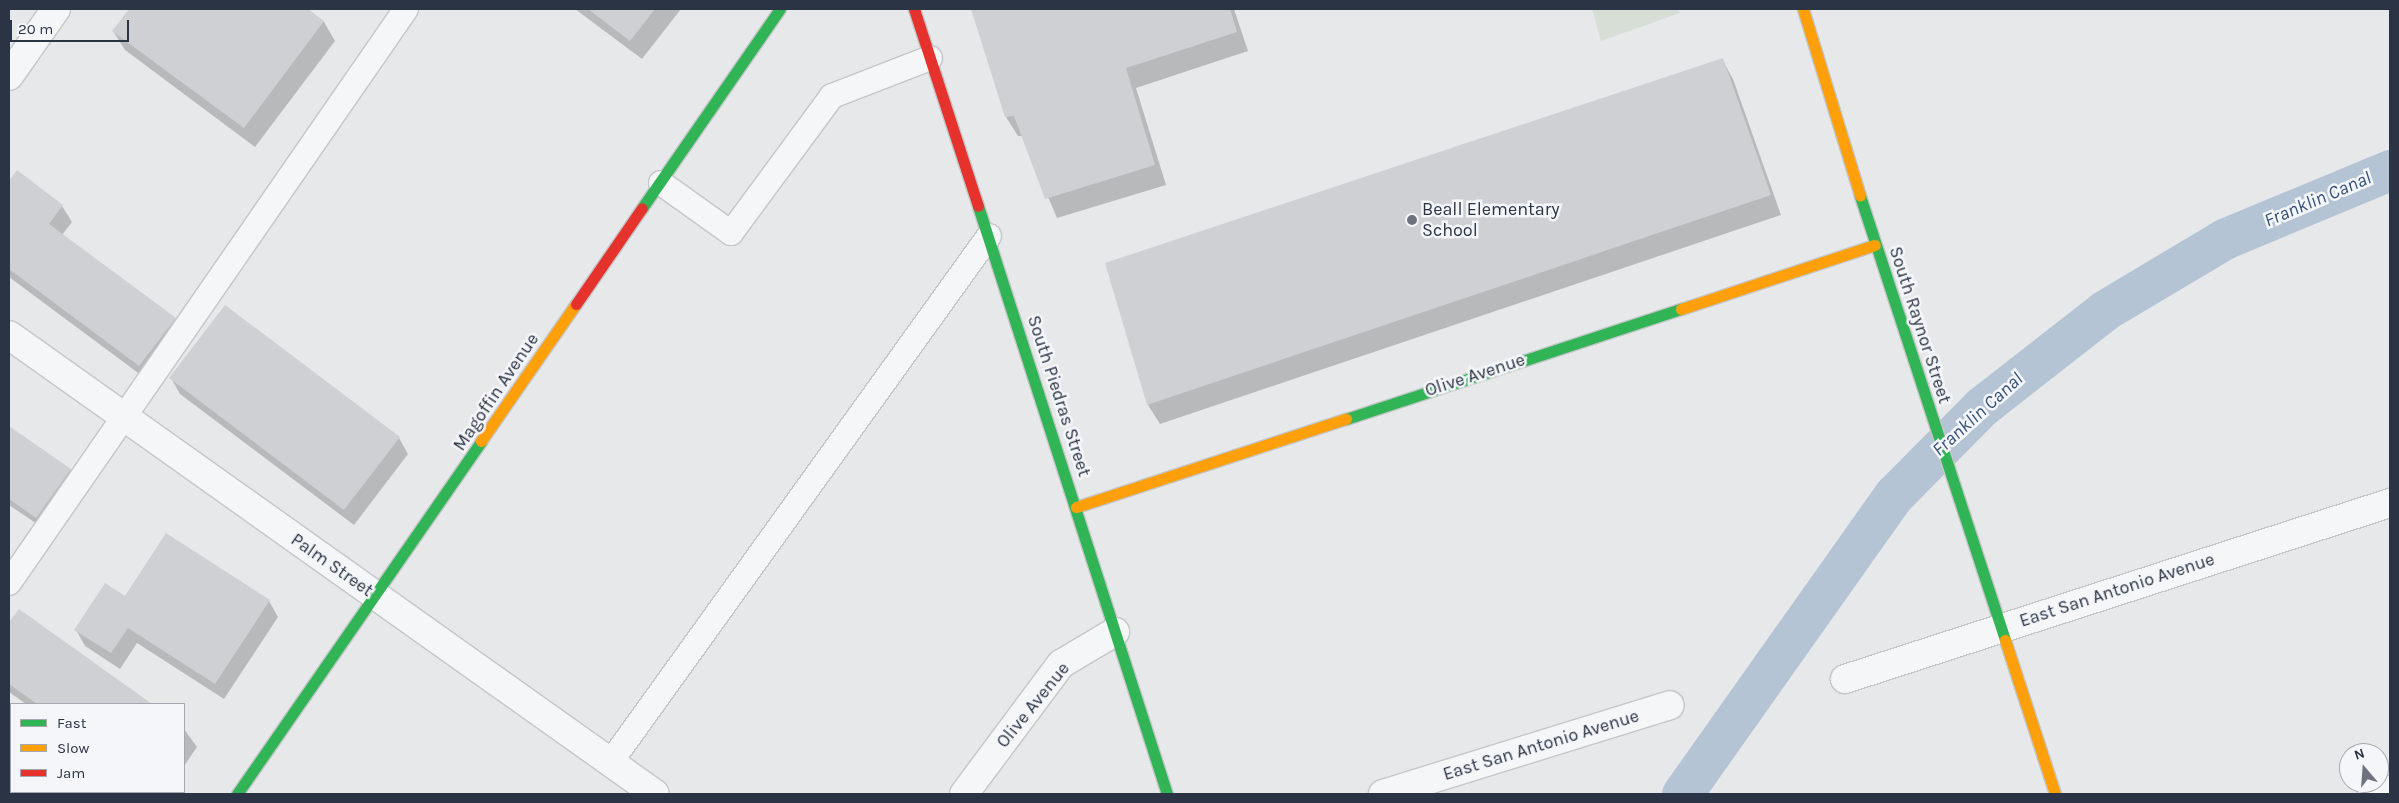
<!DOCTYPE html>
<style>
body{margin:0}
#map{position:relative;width:2399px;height:803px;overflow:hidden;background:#e6e8ea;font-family:Karla,sans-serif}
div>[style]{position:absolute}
.green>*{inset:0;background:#d6ded6}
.shadow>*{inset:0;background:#0003}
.canal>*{height:41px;margin:-20.5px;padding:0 20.5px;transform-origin:20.5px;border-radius:20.5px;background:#b4c4d5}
.building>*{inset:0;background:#ced0d3}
.roads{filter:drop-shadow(1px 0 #c4c6c8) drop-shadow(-1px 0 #c4c6c8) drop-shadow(0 1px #c4c6c8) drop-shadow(0 -1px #c4c6c8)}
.lane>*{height:24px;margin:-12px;padding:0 12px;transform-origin:12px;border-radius:12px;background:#f5f6f7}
.street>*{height:28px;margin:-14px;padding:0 14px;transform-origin:14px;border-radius:14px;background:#f5f6f7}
.fast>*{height:11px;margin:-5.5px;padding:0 5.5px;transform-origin:5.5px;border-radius:5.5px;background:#30b455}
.slow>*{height:11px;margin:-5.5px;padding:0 5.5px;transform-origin:5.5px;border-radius:5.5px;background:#ff9f0a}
.jam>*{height:11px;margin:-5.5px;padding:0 5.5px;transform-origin:5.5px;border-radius:5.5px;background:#e5322d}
.dots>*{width:14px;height:14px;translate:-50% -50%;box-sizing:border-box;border:2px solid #f4f6f9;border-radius:50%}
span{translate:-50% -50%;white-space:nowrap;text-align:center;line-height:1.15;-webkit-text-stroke:5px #f4f6f9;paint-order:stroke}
.poi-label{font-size:18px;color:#2b3445}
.left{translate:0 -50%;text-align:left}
.street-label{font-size:18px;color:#2b3445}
.water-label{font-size:19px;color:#34527a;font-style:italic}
.frame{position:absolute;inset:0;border:10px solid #2b3445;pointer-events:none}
.legend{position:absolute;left:10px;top:703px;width:175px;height:90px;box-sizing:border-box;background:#f4f6f9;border:1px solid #a4a8b1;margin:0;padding:6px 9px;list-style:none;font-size:15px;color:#2b3445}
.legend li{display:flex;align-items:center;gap:10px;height:25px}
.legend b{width:25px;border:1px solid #a4a8b1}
.north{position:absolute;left:2339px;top:743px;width:50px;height:50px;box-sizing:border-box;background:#f4f6f9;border:1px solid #a4a8b1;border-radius:50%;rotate:342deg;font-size:14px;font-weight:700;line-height:20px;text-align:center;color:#2b3445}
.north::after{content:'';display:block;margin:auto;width:18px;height:22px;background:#6c737f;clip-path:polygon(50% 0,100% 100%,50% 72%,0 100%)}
.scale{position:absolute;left:10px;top:20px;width:119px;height:22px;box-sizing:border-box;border:2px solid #2b3445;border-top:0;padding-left:6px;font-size:15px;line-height:18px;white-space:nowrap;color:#2b3445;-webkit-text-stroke:4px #f4f6f9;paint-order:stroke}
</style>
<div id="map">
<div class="green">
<div style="clip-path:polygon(1592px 9px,1678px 9px,1680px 13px,1601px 41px)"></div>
</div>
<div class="shadow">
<div style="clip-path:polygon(130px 9px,306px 9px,324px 22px,335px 41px,255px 147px,125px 50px,113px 31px)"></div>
<div style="clip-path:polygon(575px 9px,681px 9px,642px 59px)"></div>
<div style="clip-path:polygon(972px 9px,1234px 9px,1248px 51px,1136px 88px,1166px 185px,1057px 218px,1022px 136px,1018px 136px,1006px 117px)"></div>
<div style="clip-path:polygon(1722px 59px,1733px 79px,1781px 215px,1160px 424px,1148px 405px,1106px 264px)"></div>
<div style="clip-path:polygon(17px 172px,62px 206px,72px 222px,62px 235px,175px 319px,184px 335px,149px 381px,9px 277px,9px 183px)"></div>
<div style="clip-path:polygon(171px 378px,399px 438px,408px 454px,354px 525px,180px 394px)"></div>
<div style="clip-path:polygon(9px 428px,70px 470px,76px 481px,43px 528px,9px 505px)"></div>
<div style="clip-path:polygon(125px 597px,269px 601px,278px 617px,224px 699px,137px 643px,120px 669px,85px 646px,76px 630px)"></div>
<div style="clip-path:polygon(19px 610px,150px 704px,26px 704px,9px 692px,9px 624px)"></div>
<div style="clip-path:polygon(184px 729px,197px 747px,184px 766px)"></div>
<div style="clip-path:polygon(148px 792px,165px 792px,164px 794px)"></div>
</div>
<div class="canal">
<div style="left:1682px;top:794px;width:367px;rotate:-54.7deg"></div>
<div style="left:1894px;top:495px;width:124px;rotate:-45.3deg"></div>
<div style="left:1981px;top:407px;width:157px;rotate:-38deg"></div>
<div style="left:2105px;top:310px;width:139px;rotate:-30.8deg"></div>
<div style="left:2224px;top:239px;width:180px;rotate:-22.6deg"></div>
</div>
<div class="building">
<div style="clip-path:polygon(129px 9px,308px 9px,324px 21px,244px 128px,112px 31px)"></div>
<div style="clip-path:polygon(588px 9px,655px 9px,630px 41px)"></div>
<div style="clip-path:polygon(971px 9px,1230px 9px,1237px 32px,1126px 68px,1155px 165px,1045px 199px,1014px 116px,1005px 117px)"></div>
<div style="clip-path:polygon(1723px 58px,1771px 195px,1147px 405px,1105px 263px)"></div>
<div style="clip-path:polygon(17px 170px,63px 205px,49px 224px,176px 318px,139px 366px,9px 269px,9px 181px)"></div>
<div style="clip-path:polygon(225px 305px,400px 437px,344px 510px,169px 378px)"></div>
<div style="clip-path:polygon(9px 426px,71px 469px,36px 518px,9px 499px)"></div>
<div style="clip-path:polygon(166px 533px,270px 600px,215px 684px,128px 628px,111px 653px,74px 630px,105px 583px,125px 596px)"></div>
<div style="clip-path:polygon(19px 609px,152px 704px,37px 704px,9px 684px,9px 622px)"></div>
</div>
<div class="roads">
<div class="lane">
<div style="left:661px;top:183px;width:86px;rotate:35.5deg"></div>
<div style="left:731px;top:233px;width:170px;rotate:-53.6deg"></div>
<div style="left:832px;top:96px;width:105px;rotate:-21.2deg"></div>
<div style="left:9px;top:583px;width:698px;rotate:-55.33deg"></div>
<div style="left:610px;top:763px;width:649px;rotate:-54.28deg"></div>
<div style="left:2370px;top:794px;width:21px;rotate:-17deg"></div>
</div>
<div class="street">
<div style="left:9px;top:76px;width:82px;rotate:-55deg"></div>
<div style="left:9px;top:335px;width:792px;rotate:35.39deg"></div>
<div style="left:1845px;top:679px;width:573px;rotate:-17.9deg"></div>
<div style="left:964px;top:794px;width:162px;rotate:-53.3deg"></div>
<div style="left:1061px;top:664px;width:63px;rotate:-30.7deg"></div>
<div style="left:1383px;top:794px;width:300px;rotate:-17.2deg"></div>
</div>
<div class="fast">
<div style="left:1860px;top:196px;width:467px;rotate:71.9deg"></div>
<div style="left:978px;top:206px;width:618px;rotate:72.18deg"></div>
<div style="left:642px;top:208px;width:242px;rotate:-55.3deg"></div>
<div style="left:1346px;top:419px;width:353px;rotate:-18.2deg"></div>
<div style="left:237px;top:794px;width:429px;rotate:-55.3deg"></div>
</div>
<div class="slow">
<div style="left:1803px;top:9px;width:195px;rotate:73deg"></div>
<div style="left:1681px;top:309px;width:204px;rotate:-18.3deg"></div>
<div style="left:481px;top:441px;width:167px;rotate:-55.3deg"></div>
<div style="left:1076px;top:507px;width:284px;rotate:-18.1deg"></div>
<div style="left:2005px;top:640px;width:162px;rotate:72deg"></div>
</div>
<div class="jam">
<div style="left:914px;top:9px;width:207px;rotate:72deg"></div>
<div style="left:576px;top:304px;width:116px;rotate:-55.5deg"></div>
</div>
</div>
<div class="dots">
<div style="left:1412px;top:220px;background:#6c737f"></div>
</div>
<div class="poi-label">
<span class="left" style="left:1422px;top:220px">Beall Elementary<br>School</span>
</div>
<div class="street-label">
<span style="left:1920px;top:325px;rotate:72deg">South Raynor Street</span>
<span style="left:1475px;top:375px;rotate:-18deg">Olive Avenue</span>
<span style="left:496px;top:392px;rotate:-56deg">Magoffin Avenue</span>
<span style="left:1059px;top:396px;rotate:72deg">South Piedras Street</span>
<span style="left:332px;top:565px;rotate:35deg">Palm Street</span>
<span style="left:2117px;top:590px;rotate:-18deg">East San Antonio Avenue</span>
<span style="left:1033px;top:705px;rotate:-51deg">Olive Avenue</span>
<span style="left:1541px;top:745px;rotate:-17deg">East San Antonio Avenue</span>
</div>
<div class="water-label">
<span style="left:2318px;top:200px;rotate:-23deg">Franklin Canal</span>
<span style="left:1978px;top:415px;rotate:-42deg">Franklin Canal</span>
</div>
<div class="frame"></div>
<ul class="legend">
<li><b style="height:6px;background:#30b455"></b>Fast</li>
<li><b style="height:6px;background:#ff9f0a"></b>Slow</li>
<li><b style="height:6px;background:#e5322d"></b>Jam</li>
</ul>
<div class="north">N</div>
<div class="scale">20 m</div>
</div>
